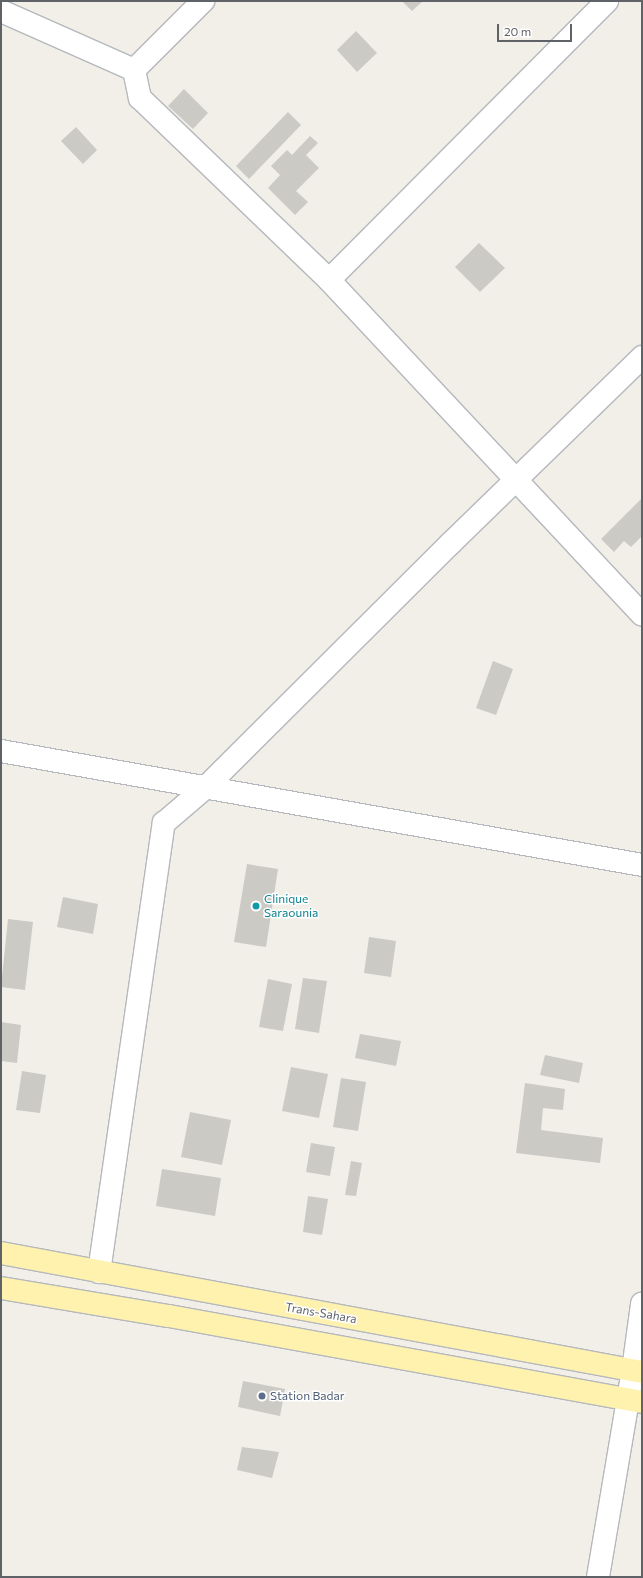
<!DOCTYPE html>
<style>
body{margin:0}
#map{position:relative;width:643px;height:1578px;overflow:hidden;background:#f1efe8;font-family:Commissioner,sans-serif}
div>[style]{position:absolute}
.building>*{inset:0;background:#cccac5}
.roads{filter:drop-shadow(1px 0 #b5b8bc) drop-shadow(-1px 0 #b5b8bc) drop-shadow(0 1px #b5b8bc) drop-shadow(0 -1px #b5b8bc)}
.street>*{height:22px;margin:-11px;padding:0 11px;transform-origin:11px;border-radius:11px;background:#fff}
.secondary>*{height:22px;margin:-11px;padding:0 11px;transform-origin:11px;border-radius:11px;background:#fff}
.primary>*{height:22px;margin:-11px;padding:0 11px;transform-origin:11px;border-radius:11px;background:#fff2af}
.dots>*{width:11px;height:11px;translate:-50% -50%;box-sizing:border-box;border:2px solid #fff;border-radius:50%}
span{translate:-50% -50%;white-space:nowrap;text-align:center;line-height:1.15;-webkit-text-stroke:3px #fff;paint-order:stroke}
.culture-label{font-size:12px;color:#0d838f}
.left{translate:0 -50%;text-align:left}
.street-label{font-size:12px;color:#5f6368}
.service-label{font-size:12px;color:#4e5e75}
.frame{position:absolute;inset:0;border:2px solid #5f6368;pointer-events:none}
.scale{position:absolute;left:497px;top:24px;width:75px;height:18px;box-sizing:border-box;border:2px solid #5f6368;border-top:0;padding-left:5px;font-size:12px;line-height:14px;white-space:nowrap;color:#5f6368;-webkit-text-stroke:3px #fff;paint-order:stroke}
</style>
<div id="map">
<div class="building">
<div style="clip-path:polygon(402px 1px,423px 1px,412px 11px)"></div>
<div style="clip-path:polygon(356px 31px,377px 53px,357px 72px,337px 50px)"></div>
<div style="clip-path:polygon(184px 89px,208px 113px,193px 129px,168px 106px)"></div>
<div style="clip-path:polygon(288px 112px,301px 125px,249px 179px,236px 166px)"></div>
<div style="clip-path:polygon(76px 127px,97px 150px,83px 164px,61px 141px)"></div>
<div style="clip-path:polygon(310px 136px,318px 143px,306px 155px,319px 168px,296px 191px,308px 202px,295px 215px,268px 188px,280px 175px,271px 166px,287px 150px,292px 155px)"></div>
<div style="clip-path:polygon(479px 243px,505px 268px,480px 292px,455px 267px)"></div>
<div style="clip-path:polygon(642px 498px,642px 536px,631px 547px,624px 541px,614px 552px,601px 539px)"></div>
<div style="clip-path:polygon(493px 661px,513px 669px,496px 715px,476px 708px)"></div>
<div style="clip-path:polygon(247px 864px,278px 869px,266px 947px,234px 942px)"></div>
<div style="clip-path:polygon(63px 897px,98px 904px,93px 934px,57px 927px)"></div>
<div style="clip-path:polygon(8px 919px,33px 922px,25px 990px,1px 987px)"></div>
<div style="clip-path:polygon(369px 937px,396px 941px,391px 977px,364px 973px)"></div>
<div style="clip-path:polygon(303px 978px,327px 981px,319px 1033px,295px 1029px)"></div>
<div style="clip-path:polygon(268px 979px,292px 984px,283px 1031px,259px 1027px)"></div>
<div style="clip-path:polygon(1px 1022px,21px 1025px,17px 1063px,1px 1061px)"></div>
<div style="clip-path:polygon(360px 1034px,401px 1041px,396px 1066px,355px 1058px)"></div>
<div style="clip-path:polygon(545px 1055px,583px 1063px,579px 1083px,540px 1075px)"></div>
<div style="clip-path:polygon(291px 1067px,328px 1074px,319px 1118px,282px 1111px)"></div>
<div style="clip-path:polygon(22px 1071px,46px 1075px,40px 1113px,16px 1110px)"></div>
<div style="clip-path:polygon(341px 1078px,366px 1082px,358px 1131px,333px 1127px)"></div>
<div style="clip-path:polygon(525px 1083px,565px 1089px,563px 1110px,543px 1108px,541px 1130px,603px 1138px,600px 1163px,516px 1153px)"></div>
<div style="clip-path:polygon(190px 1112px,231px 1120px,222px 1165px,181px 1157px)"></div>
<div style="clip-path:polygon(311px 1143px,335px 1147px,330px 1176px,306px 1172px)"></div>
<div style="clip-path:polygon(351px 1161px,362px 1163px,356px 1196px,345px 1195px)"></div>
<div style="clip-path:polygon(162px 1169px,221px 1178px,215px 1216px,156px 1206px)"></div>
<div style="clip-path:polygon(308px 1196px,328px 1199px,322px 1235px,303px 1232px)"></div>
<div style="clip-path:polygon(243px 1381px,285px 1389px,280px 1416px,238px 1407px)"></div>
<div style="clip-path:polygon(242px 1447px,279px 1452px,272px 1478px,237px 1470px)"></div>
</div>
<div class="roads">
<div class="street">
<div style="left:1px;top:11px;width:145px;rotate:23.9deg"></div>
<div style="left:134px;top:70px;width:29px;rotate:78deg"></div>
<div style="left:140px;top:98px;width:262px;rotate:43.9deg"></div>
<div style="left:329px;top:280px;width:458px;rotate:46.9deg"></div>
<div style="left:134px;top:70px;width:98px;rotate:-45deg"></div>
<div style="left:329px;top:280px;width:394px;rotate:-45.1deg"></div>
<div style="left:1px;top:751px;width:651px;rotate:10.08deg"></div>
<div style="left:99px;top:1272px;width:454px;rotate:-81.8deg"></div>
<div style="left:164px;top:823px;width:55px;rotate:-40.6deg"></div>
<div style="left:206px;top:787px;width:346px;rotate:-44.9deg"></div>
<div style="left:451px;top:543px;width:267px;rotate:-44.2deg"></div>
</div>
<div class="secondary">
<div style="left:598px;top:1577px;width:210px;rotate:-80.4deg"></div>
<div style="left:633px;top:1370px;width:67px;rotate:-82.2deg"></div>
</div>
<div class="primary">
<div style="left:1px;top:1253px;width:652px;rotate:10.52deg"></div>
<div style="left:1px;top:1288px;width:170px;rotate:9.5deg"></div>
<div style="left:169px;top:1316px;width:481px;rotate:10.3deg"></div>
</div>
</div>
<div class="dots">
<div style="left:256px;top:906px;background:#0f9aa8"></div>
<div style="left:262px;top:1396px;background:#5c6f8a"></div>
</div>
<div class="culture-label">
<span class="left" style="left:264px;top:906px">Clinique<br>Saraounia</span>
</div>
<div class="street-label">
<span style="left:321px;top:1313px;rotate:10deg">Trans-Sahara</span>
</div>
<div class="service-label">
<span class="left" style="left:270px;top:1396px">Station Badar</span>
</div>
<div class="frame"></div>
<div class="scale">20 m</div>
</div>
